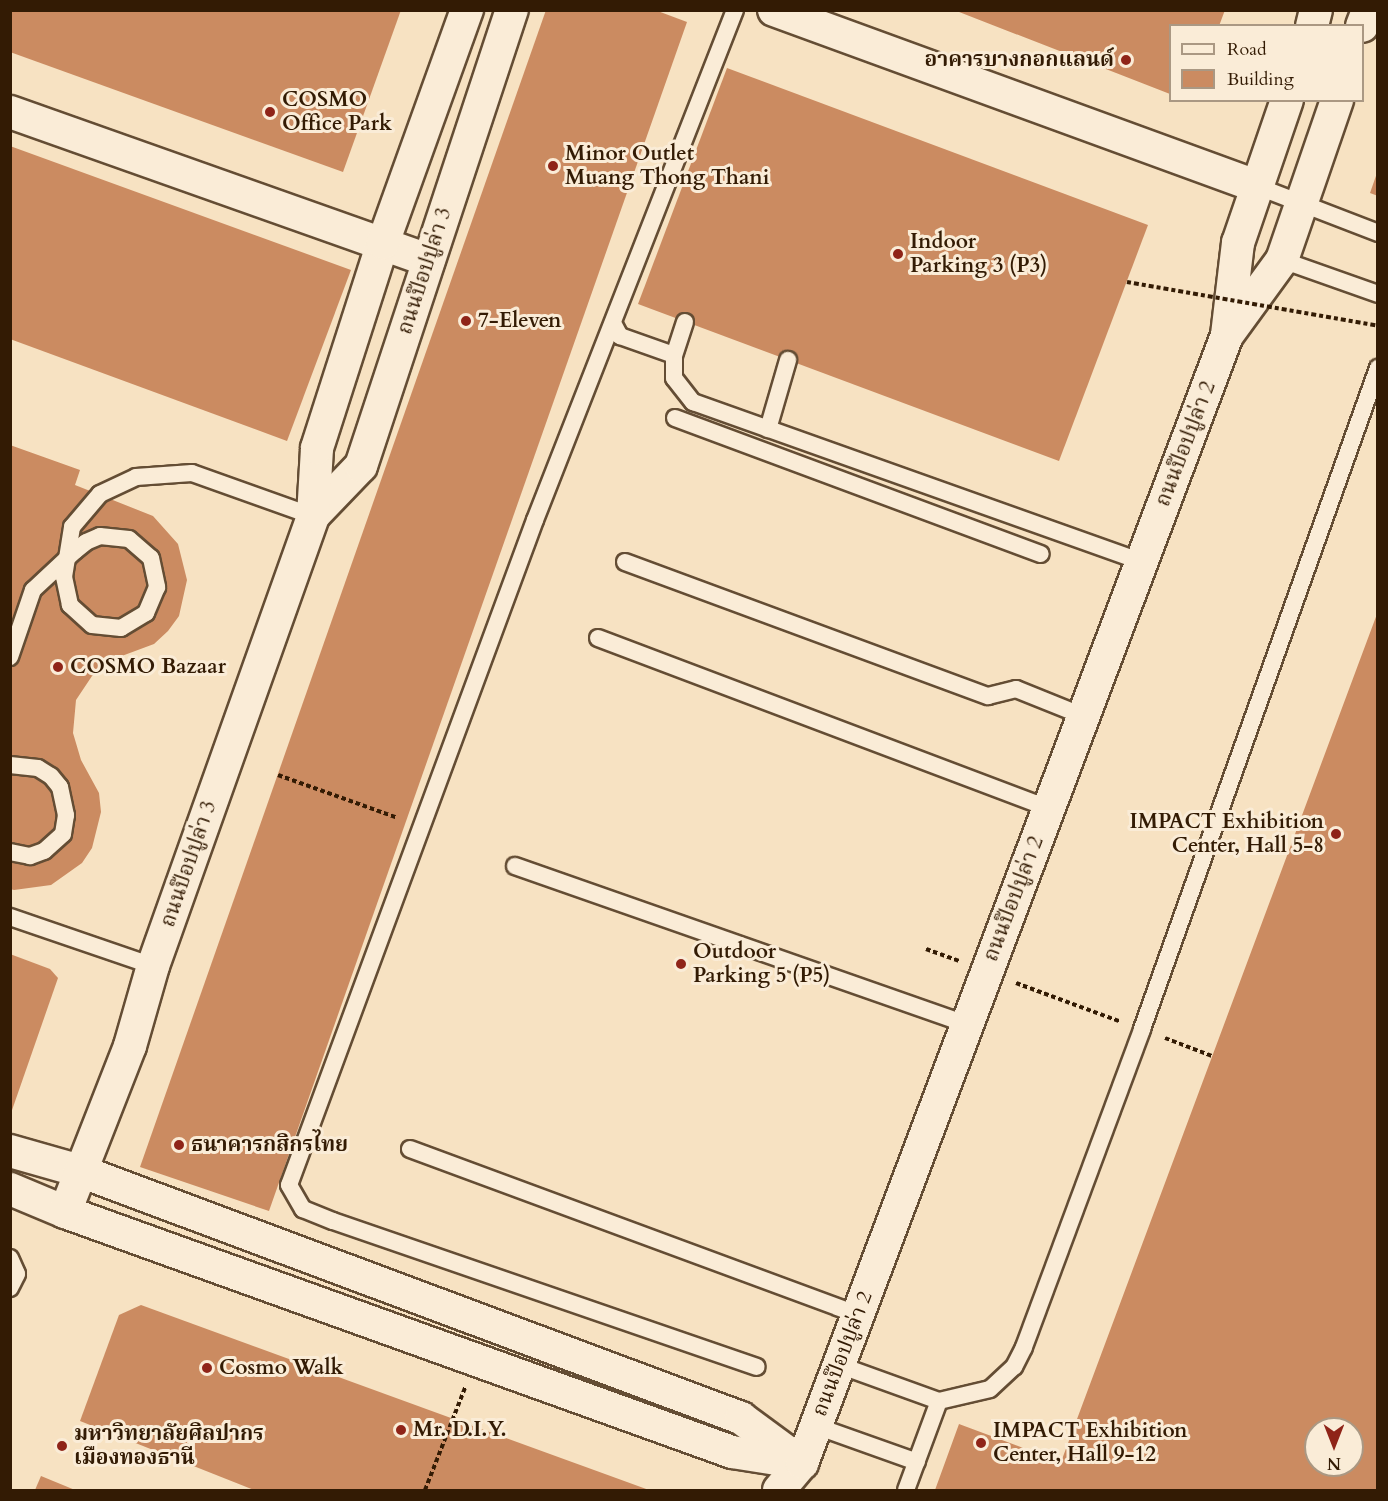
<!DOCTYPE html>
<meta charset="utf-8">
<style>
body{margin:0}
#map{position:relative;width:1388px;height:1501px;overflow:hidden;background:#f7e2c2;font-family:Cardo,"Noto Serif Thai",serif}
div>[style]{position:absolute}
.building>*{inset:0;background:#cb8b61}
.path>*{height:4px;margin-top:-2px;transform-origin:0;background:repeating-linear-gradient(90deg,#331b04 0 4.5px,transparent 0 7.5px)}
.roads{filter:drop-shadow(2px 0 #644d34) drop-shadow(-2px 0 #644d34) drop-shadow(0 2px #644d34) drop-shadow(0 -2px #644d34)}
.service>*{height:16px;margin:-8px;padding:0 8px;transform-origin:8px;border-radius:8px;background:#faecd7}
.minor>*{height:32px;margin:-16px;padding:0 16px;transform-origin:16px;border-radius:16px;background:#faecd7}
.path-bridge>*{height:4px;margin-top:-2px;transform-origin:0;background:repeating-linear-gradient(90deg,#331b04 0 4.5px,transparent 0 7.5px)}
.dots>*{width:16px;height:16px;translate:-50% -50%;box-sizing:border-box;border:3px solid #faecd7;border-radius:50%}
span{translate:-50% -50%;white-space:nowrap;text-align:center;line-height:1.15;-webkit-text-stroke:6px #faecd7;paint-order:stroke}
.poi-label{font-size:21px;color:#331b04;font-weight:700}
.right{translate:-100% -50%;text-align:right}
.left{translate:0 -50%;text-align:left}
.street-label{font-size:21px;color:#331b04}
.frame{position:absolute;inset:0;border:12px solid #331b04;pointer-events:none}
.legend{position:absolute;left:1169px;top:24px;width:195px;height:78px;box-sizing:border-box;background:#faecd7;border:2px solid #aa9883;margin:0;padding:8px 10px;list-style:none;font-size:18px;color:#331b04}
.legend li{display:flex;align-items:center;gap:12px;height:30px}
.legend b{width:30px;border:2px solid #aa9883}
.north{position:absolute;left:1304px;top:1417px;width:60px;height:60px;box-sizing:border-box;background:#faecd7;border:2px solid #aa9883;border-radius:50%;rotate:180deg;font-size:16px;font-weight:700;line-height:24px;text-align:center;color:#331b04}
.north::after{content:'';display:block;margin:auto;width:21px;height:27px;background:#8f2418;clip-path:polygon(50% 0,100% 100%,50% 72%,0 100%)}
</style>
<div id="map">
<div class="building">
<div style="clip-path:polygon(10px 10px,401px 10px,343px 172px,10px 52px)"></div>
<div style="clip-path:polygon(546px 10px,655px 10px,687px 22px,269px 1211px,140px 1167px)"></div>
<div style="clip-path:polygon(954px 10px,1225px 10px,1219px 26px,1170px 26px,1170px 94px)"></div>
<div style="clip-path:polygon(727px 68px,1148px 225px,1059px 461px,638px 304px)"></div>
<div style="clip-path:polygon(10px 146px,351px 270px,287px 441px,10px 339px)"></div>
<div style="clip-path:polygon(1377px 173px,1378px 173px,1378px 196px,1370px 193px)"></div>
<div style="clip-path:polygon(10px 445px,80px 470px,75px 485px,153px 516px,178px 544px,187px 580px,179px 616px,168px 631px,154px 644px,119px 657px,92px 676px,76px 700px,73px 733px,81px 760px,99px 793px,101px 812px,92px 848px,82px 863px,51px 885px,14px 890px,10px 889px)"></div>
<div style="clip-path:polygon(evenodd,1377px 614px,1378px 1490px,935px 1490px,959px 1424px,1061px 1462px,1377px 614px,1316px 1429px,1352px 1429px,1352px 1465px,1316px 1465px,1316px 1429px)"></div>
<div style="clip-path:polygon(10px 954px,50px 969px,58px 978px,11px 1113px)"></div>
<div style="clip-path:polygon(141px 1305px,649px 1490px,254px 1490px,80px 1421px,119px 1315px)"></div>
<div style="clip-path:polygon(41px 1476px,75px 1490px,35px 1490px)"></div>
</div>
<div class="path">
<div style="left:278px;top:775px;width:127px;rotate:19.7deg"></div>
<div style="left:926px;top:949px;width:35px;rotate:20deg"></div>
<div style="left:1016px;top:983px;width:110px;rotate:20.3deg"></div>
<div style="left:1165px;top:1038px;width:50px;rotate:21deg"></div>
<div style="left:425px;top:1490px;width:110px;rotate:-68.6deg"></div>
</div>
<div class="roads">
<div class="service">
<div style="left:735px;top:10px;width:548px;rotate:111.41deg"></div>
<div style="left:535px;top:520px;width:709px;rotate:110.3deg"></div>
<div style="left:289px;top:1185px;width:28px;rotate:60deg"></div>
<div style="left:303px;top:1209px;width:32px;rotate:22deg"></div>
<div style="left:333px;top:1221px;width:448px;rotate:19deg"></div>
<div style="left:1259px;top:187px;width:128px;rotate:21.1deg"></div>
<div style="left:1282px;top:260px;width:102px;rotate:19.5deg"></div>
<div style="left:685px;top:322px;width:35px;rotate:108deg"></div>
<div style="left:674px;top:355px;width:23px;rotate:90deg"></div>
<div style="left:674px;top:378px;width:31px;rotate:52deg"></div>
<div style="left:693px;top:402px;width:477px;rotate:19.6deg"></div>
<div style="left:613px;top:323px;width:15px;rotate:62deg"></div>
<div style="left:620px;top:336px;width:57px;rotate:19.4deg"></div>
<div style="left:675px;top:418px;width:390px;rotate:20.4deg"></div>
<div style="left:768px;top:429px;width:72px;rotate:-73.8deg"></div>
<div style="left:625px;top:562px;width:387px;rotate:20.3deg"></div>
<div style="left:988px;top:696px;width:29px;rotate:-14deg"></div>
<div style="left:1016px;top:689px;width:72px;rotate:21.9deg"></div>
<div style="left:598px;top:638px;width:482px;rotate:20.7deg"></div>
<div style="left:10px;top:657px;width:71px;rotate:-71.1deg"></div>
<div style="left:33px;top:590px;width:57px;rotate:-42.9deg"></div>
<div style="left:75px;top:551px;width:14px;rotate:-39deg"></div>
<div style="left:86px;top:542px;width:15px;rotate:-23deg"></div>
<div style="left:100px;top:536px;width:29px;rotate:6deg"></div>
<div style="left:129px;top:539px;width:29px;rotate:41deg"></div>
<div style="left:151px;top:558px;width:30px;rotate:78deg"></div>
<div style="left:157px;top:587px;width:28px;rotate:113deg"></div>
<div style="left:146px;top:613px;width:29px;rotate:149deg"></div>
<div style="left:121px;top:628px;width:29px;rotate:-174deg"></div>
<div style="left:92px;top:625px;width:30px;rotate:-138deg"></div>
<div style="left:70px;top:605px;width:29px;rotate:-102deg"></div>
<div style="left:64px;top:577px;width:51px;rotate:-80.9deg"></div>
<div style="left:72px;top:527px;width:43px;rotate:-49.7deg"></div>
<div style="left:100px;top:494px;width:40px;rotate:-25deg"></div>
<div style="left:136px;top:477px;width:56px;rotate:-4.1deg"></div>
<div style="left:192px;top:473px;width:128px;rotate:19.6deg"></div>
<div style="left:10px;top:765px;width:28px;rotate:6deg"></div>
<div style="left:38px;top:768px;width:15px;rotate:32deg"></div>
<div style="left:51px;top:776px;width:14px;rotate:51deg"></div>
<div style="left:60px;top:787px;width:29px;rotate:78deg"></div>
<div style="left:66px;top:815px;width:19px;rotate:99deg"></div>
<div style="left:63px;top:834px;width:25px;rotate:138deg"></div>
<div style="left:44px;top:851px;width:15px;rotate:160deg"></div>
<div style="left:30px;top:856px;width:20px;rotate:-169deg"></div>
<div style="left:515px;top:866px;width:479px;rotate:19.3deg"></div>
<div style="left:10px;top:917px;width:151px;rotate:18.9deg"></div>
<div style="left:410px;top:1149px;width:478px;rotate:20.3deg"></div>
<div style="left:10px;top:1258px;width:17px;rotate:66deg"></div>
<div style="left:17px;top:1274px;width:16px;rotate:117deg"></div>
<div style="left:839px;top:1365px;width:106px;rotate:19.8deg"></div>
<div style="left:816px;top:1426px;width:107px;rotate:19.6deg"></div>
<div style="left:906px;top:1490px;width:95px;rotate:-69.7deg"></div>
<div style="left:939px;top:1401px;width:52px;rotate:-13.2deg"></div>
<div style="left:990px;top:1389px;width:33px;rotate:-43deg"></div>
<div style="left:1014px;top:1367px;width:22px;rotate:-63deg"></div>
<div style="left:1024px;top:1347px;width:339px;rotate:-69.6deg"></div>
<div style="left:1142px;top:1029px;width:702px;rotate:-70.35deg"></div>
</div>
<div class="minor">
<div style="left:774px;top:10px;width:516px;rotate:20.05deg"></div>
<div style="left:1312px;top:26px;width:16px;rotate:-76deg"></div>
<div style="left:1362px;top:26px;width:17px;rotate:-69deg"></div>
<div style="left:10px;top:112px;width:444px;rotate:19.5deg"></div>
<div style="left:1228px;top:334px;width:92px;rotate:-53.9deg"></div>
<div style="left:1282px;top:260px;width:169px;rotate:-71deg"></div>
<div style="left:313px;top:516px;width:69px;rotate:-46.2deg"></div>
<div style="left:361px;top:466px;width:480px;rotate:-71.7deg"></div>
<div style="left:10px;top:1151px;width:73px;rotate:15.9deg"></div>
<div style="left:80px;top:1171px;width:706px;rotate:20.49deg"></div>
<div style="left:741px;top:1418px;width:76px;rotate:36.4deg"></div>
<div style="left:10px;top:1189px;width:60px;rotate:22.7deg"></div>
<div style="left:65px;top:1212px;width:709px;rotate:19.79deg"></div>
<div style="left:732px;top:1452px;width:64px;rotate:9deg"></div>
<div style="left:65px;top:1212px;width:178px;rotate:-68.6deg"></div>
<div style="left:130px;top:1046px;width:83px;rotate:-74deg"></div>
<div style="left:153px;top:966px;width:478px;rotate:-70.4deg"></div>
<div style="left:313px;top:516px;width:68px;rotate:-86.6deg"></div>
<div style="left:317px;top:448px;width:215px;rotate:-72.2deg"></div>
<div style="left:383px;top:243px;width:248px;rotate:-70.2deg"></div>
<div style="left:779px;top:1490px;width:35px;rotate:-50deg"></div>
<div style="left:802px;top:1463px;width:1205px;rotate:-69.35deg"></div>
<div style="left:1227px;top:335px;width:93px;rotate:-83.2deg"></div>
<div style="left:1238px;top:243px;width:151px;rotate:-71.1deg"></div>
</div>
</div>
<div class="path-bridge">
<div style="left:1127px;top:282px;width:255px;rotate:9.9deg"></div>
</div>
<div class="dots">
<div style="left:1126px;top:60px;background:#8f2418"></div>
<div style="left:270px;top:112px;background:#8f2418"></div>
<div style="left:553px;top:166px;background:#8f2418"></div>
<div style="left:898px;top:254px;background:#8f2418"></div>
<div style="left:466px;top:321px;background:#8f2418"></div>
<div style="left:58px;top:667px;background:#8f2418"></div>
<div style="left:1336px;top:834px;background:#8f2418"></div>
<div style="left:681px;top:964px;background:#8f2418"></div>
<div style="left:179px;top:1145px;background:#8f2418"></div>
<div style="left:207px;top:1368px;background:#8f2418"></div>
<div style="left:401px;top:1430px;background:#8f2418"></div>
<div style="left:981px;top:1443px;background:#8f2418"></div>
<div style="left:62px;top:1446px;background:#8f2418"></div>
</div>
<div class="poi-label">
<span class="right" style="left:1114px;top:60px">อาคารบางกอกแลนด์</span>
<span class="left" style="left:282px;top:112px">COSMO<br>Office Park</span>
<span class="left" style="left:565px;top:166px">Minor Outlet<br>Muang Thong Thani</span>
<span class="left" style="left:910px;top:254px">Indoor<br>Parking 3 (P3)</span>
<span class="left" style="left:478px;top:321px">7-Eleven</span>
<span class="left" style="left:70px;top:667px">COSMO Bazaar</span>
<span class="right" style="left:1324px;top:834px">IMPACT Exhibition<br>Center, Hall 5-8</span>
<span class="left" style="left:693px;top:964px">Outdoor<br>Parking 5 (P5)</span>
<span class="left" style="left:191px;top:1145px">ธนาคารกสิกรไทย</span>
<span class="left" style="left:219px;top:1368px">Cosmo Walk</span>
<span class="left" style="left:413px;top:1430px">Mr. D.I.Y.</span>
<span class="left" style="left:993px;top:1443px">IMPACT Exhibition<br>Center, Hall 9-12</span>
<span class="left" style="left:74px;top:1446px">มหาวิทยาลัยศิลปากร<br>เมืองทองธานี</span>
</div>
<div class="street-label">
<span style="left:425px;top:271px;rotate:-72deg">ถนนป๊อปปูล่า 3</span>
<span style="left:1186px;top:444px;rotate:-69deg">ถนนป๊อปปูล่า 2</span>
<span style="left:189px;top:864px;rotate:-71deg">ถนนป๊อปปูล่า 3</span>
<span style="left:1014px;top:899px;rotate:-69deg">ถนนป๊อปปูล่า 2</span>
<span style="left:843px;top:1354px;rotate:-69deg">ถนนป๊อปปูล่า 2</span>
</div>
<div class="frame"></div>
<ul class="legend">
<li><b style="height:8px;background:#faecd7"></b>Road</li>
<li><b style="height:16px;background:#cb8b61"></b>Building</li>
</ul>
<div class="north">N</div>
</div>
